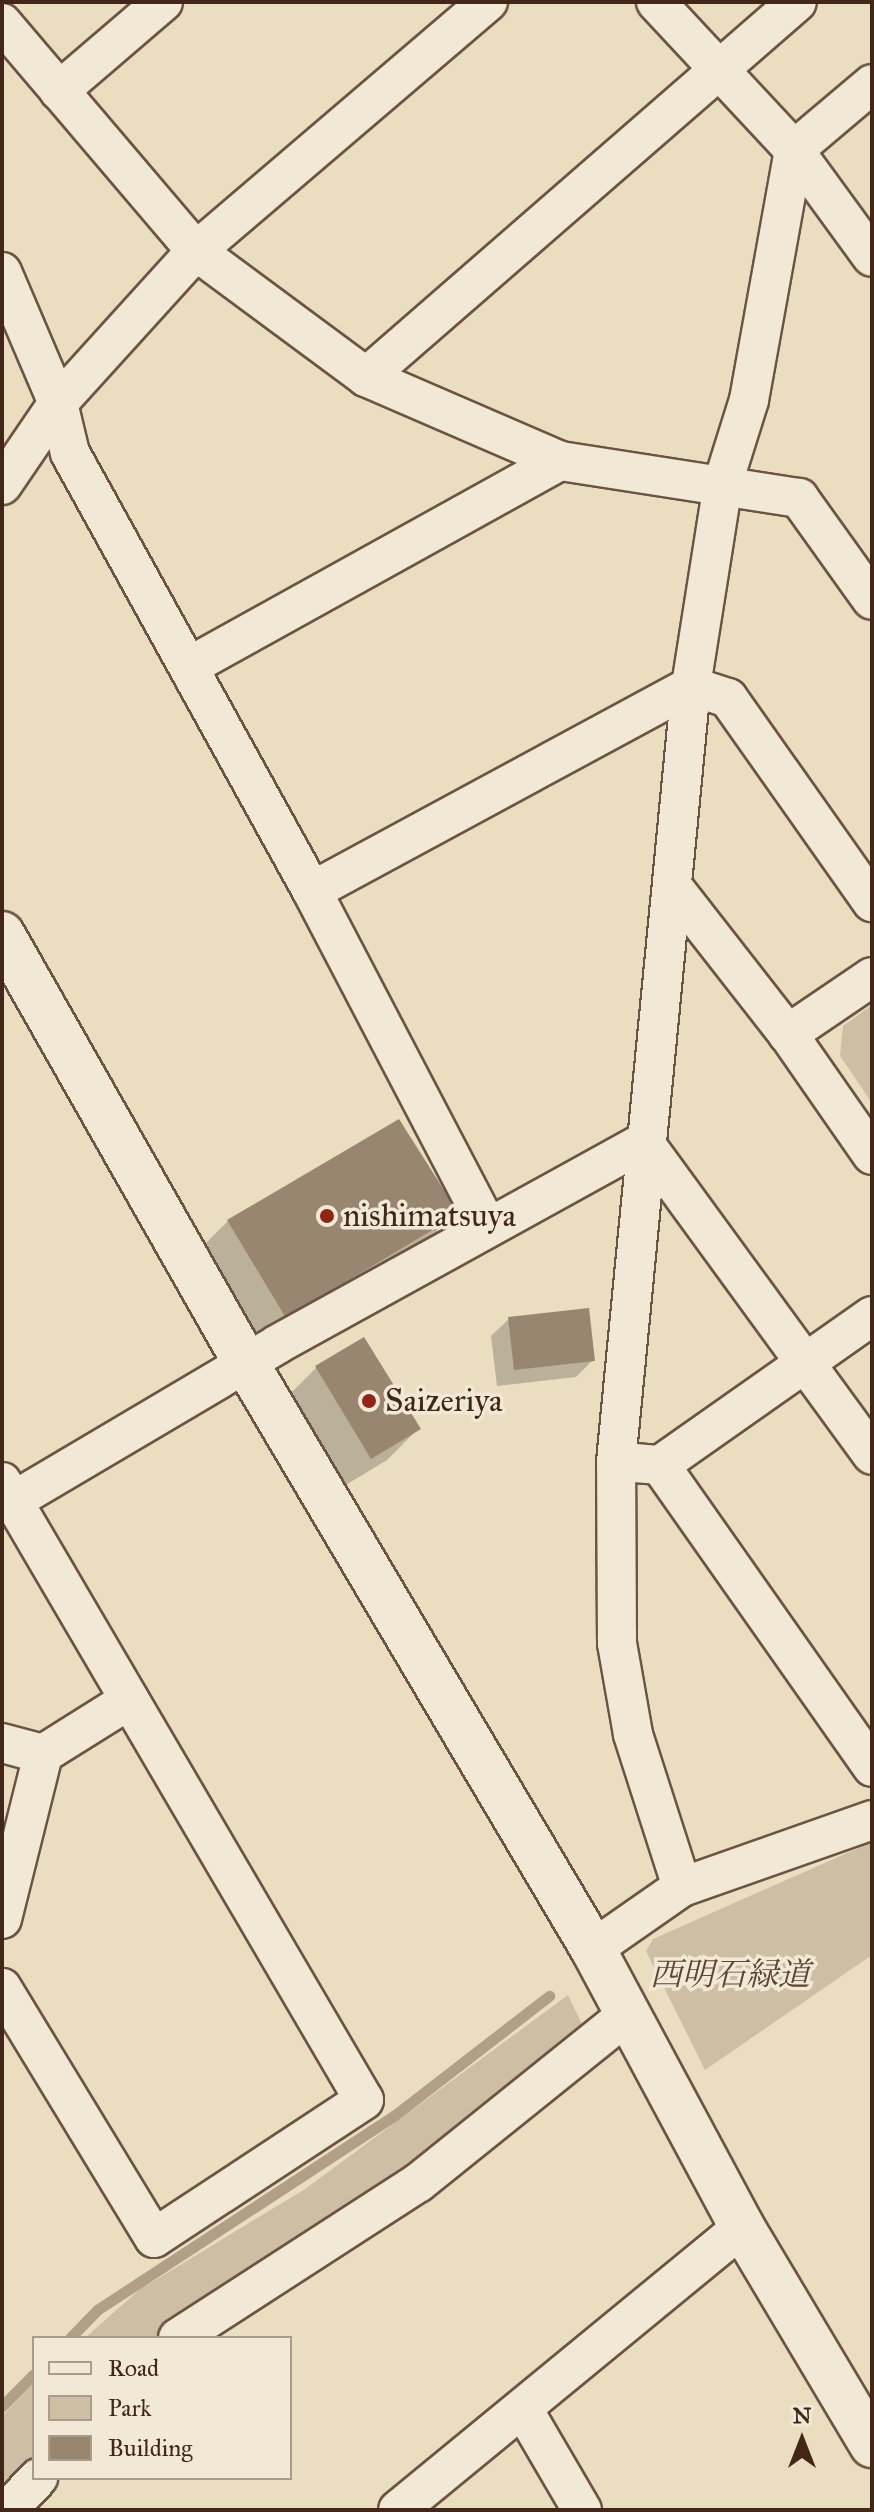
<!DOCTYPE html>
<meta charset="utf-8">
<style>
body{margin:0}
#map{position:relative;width:874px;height:2512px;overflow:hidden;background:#eaddc0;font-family:"IM FELL Great Primer","Noto Serif JP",serif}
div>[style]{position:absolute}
.green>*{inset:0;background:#cdbea4}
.shadow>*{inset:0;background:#0003}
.stream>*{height:11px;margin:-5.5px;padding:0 5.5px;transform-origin:5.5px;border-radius:5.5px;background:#b19f87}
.building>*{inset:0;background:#998670}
.roads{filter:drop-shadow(2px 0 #6c5443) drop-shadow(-2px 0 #6c5443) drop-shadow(0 2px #6c5443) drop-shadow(0 -2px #6c5443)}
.minor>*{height:38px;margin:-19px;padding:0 19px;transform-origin:19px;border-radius:19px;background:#f1e9d6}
.tertiary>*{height:44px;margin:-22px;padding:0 22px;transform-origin:22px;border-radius:22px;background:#f1e9d6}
.dots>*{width:22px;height:22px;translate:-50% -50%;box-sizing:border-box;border:4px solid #f1e9d6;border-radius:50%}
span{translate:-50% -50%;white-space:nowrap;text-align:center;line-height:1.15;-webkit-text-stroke:7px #f1e9d6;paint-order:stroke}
.poi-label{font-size:32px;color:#422719}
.left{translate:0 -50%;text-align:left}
.park-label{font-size:32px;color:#5e4535;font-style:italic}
.frame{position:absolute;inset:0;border:4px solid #422719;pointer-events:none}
.legend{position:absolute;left:32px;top:2336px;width:260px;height:144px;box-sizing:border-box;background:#f1e9d6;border:2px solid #ab9b8a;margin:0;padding:10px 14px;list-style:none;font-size:24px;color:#422719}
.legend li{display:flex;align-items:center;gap:16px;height:40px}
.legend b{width:40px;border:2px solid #ab9b8a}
.north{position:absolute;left:762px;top:2400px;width:80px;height:80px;-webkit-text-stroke:6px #f1e9d6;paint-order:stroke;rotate:0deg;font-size:22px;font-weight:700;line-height:32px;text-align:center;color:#422719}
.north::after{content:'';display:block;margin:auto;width:28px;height:36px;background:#422719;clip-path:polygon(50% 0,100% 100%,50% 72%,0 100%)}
</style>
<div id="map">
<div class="green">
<div style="clip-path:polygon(872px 1005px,872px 1103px,840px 1056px,843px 1026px)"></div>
<div style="clip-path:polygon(872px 1842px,872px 1955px,705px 2070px,646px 1951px,653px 1939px)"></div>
<div style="clip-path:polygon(568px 1995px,587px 2035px,414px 2167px,152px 2338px,85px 2338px,139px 2290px,305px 2189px)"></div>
<div style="clip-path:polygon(34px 2383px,34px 2460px,2px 2493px,2px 2416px)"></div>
</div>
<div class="shadow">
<div style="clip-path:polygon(452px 1216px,420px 1248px,254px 1348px,197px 1252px,228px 1221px)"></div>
<div style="clip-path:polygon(509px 1319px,593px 1360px,576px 1377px,497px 1386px,491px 1336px)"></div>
<div style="clip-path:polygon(363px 1339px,418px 1429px,387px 1460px,339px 1489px,285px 1399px,316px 1368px)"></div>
</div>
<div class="stream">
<div style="left:70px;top:2338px;width:39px;rotate:-46deg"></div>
<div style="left:97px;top:2310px;width:356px;rotate:-33.2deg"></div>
<div style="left:395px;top:2115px;width:195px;rotate:-37.7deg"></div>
<div style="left:2px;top:2406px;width:45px;rotate:-45deg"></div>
</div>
<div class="building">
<div style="clip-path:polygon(399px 1119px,456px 1209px,454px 1217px,286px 1318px,227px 1220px)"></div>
<div style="clip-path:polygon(589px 1308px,595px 1361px,514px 1370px,508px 1317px)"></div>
<div style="clip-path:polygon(364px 1337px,421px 1429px,371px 1459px,315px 1366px)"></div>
</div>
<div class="roads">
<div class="minor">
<div style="left:656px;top:2px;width:202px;rotate:47deg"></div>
<div style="left:794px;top:150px;width:132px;rotate:53.9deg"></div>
<div style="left:2px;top:23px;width:299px;rotate:49.6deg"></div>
<div style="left:196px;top:251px;width:212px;rotate:36.5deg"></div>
<div style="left:366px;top:377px;width:211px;rotate:23.4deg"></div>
<div style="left:560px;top:461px;width:242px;rotate:8.8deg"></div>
<div style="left:799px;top:498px;width:125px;rotate:54.4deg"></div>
<div style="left:59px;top:91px;width:137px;rotate:-40.6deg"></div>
<div style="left:2px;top:272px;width:142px;rotate:66.9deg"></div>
<div style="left:58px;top:403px;width:51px;rotate:76.5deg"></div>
<div style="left:70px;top:453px;width:500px;rotate:61.08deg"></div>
<div style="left:312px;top:891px;width:378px;rotate:62.4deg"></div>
<div style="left:366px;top:377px;width:571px;rotate:-41.03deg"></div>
<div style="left:2px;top:485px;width:99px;rotate:-55.7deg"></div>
<div style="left:58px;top:403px;width:205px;rotate:-47.8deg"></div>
<div style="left:196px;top:251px;width:384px;rotate:-40.5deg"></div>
<div style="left:190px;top:666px;width:423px;rotate:-29deg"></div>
<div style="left:673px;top:887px;width:187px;rotate:52deg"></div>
<div style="left:312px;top:891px;width:431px;rotate:-28.4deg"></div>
<div style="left:691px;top:686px;width:39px;rotate:18deg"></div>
<div style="left:728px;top:698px;width:250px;rotate:54.8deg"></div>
<div style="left:872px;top:977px;width:102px;rotate:145.8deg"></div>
<div style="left:788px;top:1034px;width:147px;rotate:55.2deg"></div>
<div style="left:635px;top:1463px;width:25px;rotate:5deg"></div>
<div style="left:660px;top:1465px;width:259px;rotate:-35.1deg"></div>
<div style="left:660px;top:1465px;width:369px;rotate:54.9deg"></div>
<div style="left:2px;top:1482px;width:716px;rotate:59.64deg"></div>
<div style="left:364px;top:2100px;width:251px;rotate:146.7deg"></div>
<div style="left:154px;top:2238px;width:293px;rotate:-121.3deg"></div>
<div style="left:13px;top:1501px;width:308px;rotate:-30.6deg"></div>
<div style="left:278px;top:1344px;width:418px;rotate:-28.9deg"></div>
<div style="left:644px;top:1142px;width:387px;rotate:53.9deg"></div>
<div style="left:2px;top:1743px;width:42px;rotate:15deg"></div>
<div style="left:682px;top:1887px;width:161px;rotate:-107.8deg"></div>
<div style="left:633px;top:1734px;width:92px;rotate:-100deg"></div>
<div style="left:617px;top:1643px;width:181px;rotate:-90.3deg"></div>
<div style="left:616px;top:1462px;width:780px;rotate:-84.48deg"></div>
<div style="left:691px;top:686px;width:206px;rotate:-81deg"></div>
<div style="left:723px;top:483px;width:87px;rotate:-72.6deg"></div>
<div style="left:749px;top:400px;width:254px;rotate:-79.8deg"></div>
<div style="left:794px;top:150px;width:102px;rotate:-40.2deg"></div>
<div style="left:2px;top:1919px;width:170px;rotate:-76deg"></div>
<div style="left:43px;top:1754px;width:102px;rotate:-32.1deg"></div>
<div style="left:593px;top:1949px;width:108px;rotate:-34.9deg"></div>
<div style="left:682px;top:1887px;width:201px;rotate:-19.4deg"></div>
<div style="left:178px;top:2338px;width:286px;rotate:-32.9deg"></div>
<div style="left:418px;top:2183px;width:270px;rotate:-38.8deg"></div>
<div style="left:523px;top:2409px;width:117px;rotate:59.7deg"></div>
<div style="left:8px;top:2510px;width:44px;rotate:-46.8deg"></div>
<div style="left:398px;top:2510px;width:445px;rotate:-39.4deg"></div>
</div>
<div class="tertiary">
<div style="left:2px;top:934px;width:494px;rotate:60.4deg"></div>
<div style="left:246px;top:1363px;width:681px;rotate:59.37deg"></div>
<div style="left:593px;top:1949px;width:315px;rotate:61.8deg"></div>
<div style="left:742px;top:2227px;width:254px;rotate:59.2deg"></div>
</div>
</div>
<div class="dots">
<div style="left:327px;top:1216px;background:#8f2418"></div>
<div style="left:369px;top:1401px;background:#8f2418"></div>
</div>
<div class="poi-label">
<span class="left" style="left:343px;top:1216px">nishimatsuya</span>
<span class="left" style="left:385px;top:1401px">Saizeriya</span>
</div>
<div class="park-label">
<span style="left:730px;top:1975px">西明石緑道</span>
</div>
<div class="frame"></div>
<ul class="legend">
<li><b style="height:10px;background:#f1e9d6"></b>Road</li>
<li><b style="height:22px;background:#cdbea4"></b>Park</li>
<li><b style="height:22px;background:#998670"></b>Building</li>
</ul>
<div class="north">N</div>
</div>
